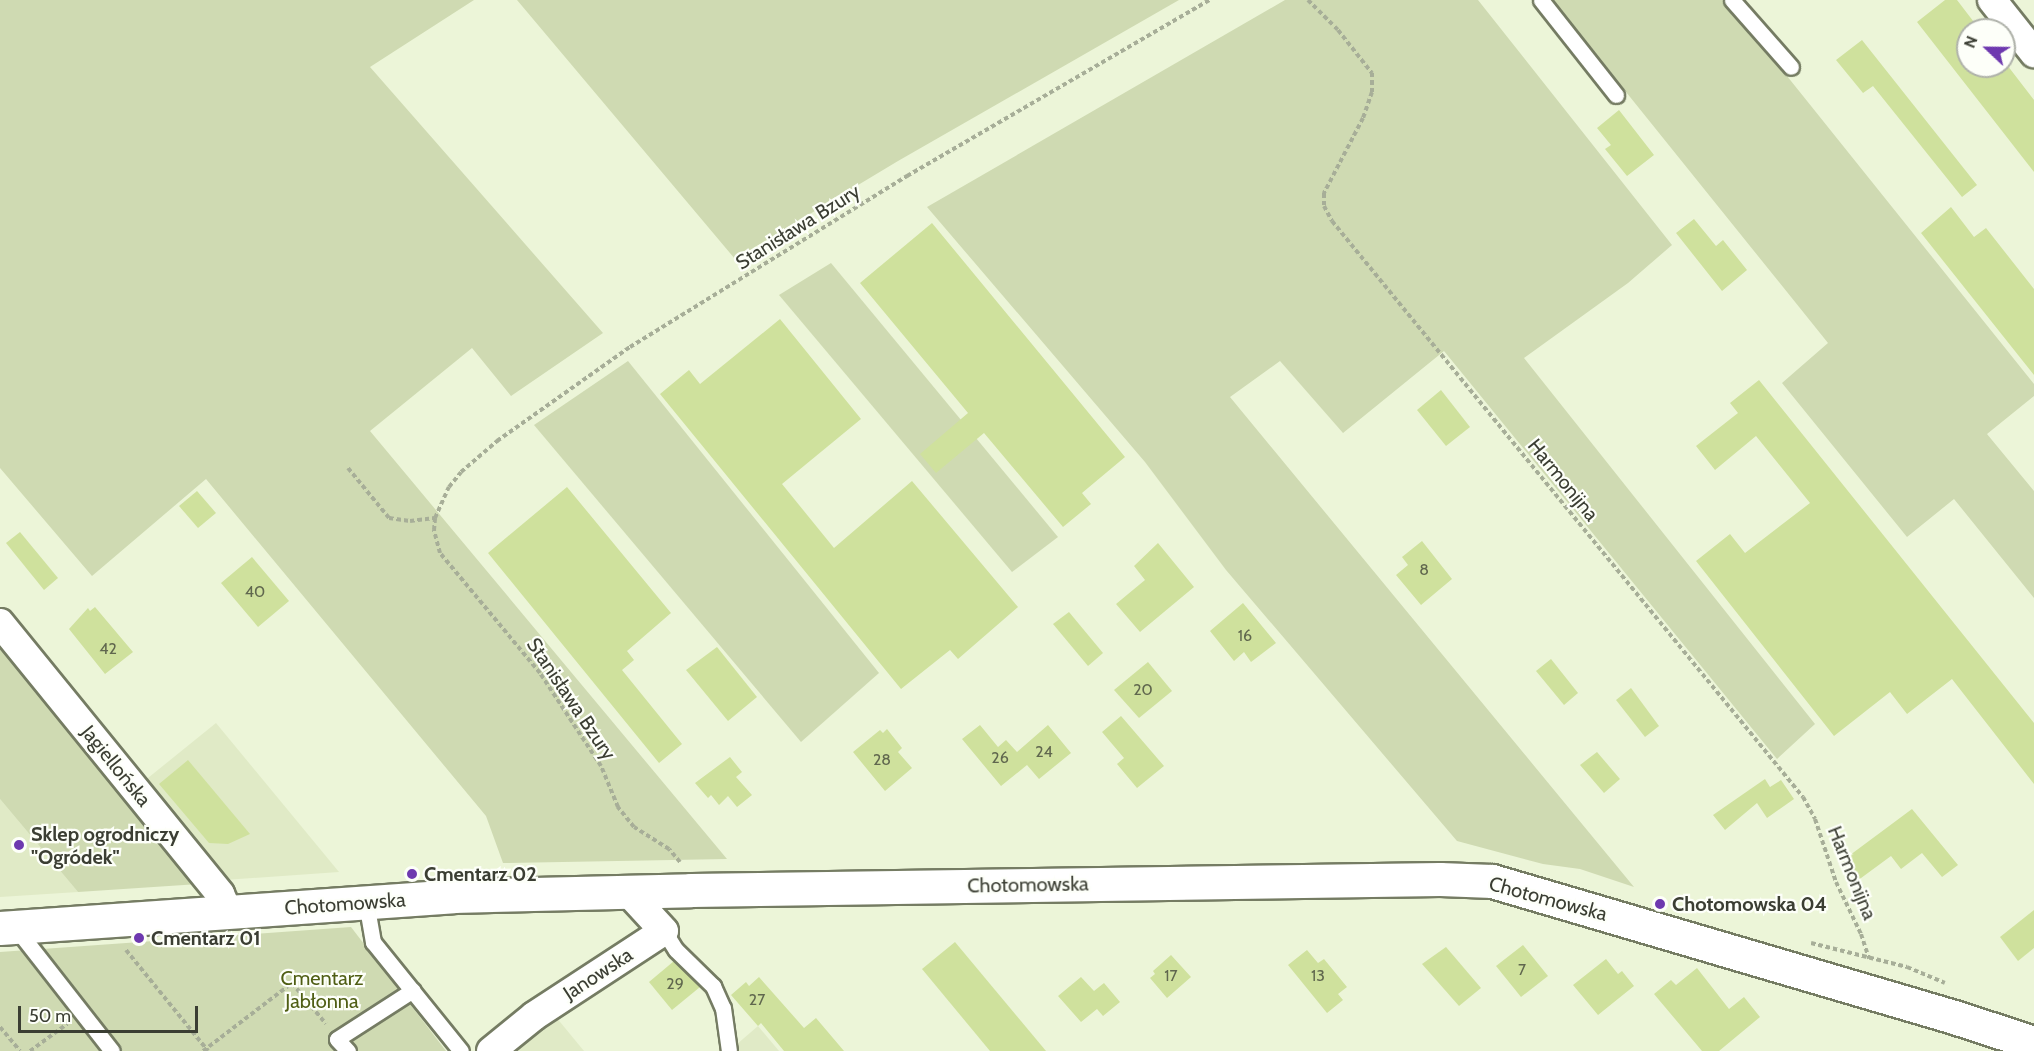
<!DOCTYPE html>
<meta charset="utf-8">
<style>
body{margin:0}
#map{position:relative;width:2034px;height:1051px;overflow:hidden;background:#ecf5d8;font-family:Cabin,sans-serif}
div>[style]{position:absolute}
.built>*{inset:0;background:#e0eac6}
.green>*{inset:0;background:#cfdab2}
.building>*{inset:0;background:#cfe19d}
.path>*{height:4px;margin-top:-2px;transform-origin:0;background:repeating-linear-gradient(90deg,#a7ae98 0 4.5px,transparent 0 7.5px)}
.roads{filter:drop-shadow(2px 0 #757c63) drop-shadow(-2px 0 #757c63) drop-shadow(0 2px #757c63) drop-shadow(0 -2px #757c63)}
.service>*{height:15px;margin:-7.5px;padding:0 7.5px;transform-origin:7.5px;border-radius:7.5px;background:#fff}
.minor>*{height:28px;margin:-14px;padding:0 14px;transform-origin:14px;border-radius:14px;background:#fff}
.tertiary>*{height:33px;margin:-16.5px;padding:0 16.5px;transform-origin:16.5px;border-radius:16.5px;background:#fff}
.dots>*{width:16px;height:16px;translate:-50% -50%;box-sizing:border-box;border:3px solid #fdfff9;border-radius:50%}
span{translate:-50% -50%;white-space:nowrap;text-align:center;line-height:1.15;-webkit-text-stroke:4.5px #fdfff9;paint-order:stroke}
.number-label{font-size:16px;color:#60674e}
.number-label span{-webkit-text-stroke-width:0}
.street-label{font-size:20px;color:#3b3e33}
.poi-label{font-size:20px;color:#3b3e33;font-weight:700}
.left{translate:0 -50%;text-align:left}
.park-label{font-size:20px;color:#4f5e14}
.north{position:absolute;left:1956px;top:18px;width:60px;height:60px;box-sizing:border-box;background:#fdfff9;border:2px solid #afb2aa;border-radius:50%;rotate:292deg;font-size:16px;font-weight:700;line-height:24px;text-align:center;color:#3b3e33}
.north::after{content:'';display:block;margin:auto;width:21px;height:27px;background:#6e39af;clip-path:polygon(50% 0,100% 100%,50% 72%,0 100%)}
.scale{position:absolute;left:18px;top:1006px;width:180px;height:27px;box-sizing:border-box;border:3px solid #3b3e33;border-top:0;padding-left:8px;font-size:18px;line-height:21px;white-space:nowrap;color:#3b3e33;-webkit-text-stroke:4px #fdfff9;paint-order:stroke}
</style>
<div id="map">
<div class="built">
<div style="clip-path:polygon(216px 723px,339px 872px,224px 880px,143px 782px)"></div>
<div style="clip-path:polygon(0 799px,78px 892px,0 897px)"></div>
<div style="clip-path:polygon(551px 1011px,584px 1051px,500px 1051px)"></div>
<div style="clip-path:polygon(758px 1026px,779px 1051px,729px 1051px)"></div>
</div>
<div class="green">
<div style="clip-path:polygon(0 0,474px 0,370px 67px,603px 333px,511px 396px,472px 348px,370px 431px,727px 859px,503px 863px,486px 816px,206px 479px,92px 576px,0 468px)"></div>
<div style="clip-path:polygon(517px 0,1179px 0,898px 161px,735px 259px)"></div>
<div style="clip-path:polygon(1285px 0,1478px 0,1672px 245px,1628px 283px,1524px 358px,1815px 724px,1777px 759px,1444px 351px,1343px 433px,1280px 361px,1230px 397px,1634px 887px,1580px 869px,1543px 864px,1457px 841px,1226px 570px,1145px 462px,927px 207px)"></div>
<div style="clip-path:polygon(1552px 0,1725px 0,1787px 76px,2034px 384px,2034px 396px,1987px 434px,2034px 491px,2034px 598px,1954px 499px,1907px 537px,1782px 383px,1828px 343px)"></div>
<div style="clip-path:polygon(831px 263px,1058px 537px,1012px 572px,779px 295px)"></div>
<div style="clip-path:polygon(628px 361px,879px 673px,801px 742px,534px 425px)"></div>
<div style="clip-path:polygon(0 646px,199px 884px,78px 892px,0 799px)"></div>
<div style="clip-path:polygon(351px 927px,446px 1051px,0 1051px,0 952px)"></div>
</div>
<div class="building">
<div style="clip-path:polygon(1945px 0,1957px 0,1980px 30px,1968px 30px,1968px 66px,2004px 66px,2004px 61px,2034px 100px,2034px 172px,1917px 22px)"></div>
<div style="clip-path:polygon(1862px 40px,1977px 185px,1962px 197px,1873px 86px,1863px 93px,1836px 60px)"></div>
<div style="clip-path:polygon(1619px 110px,1654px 155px,1627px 176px,1605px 149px,1611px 145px,1597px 128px)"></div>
<div style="clip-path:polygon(1951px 207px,1974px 237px,1986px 228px,2034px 289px,2034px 375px,1921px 233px)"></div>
<div style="clip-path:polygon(1694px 219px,1716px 246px,1723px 240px,1747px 270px,1722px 291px,1676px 233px)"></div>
<div style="clip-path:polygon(932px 223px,1125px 457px,1082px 493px,1091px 504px,1063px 527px,984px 433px,936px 473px,920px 454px,968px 413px,860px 283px)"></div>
<div style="clip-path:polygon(780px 319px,861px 419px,782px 484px,834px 548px,912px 481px,1018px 607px,958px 659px,950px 650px,901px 689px,660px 394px,689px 370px,700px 384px)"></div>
<div style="clip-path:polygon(1759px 380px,2034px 723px,2034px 784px,1952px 679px,1907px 714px,1890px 692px,1834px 736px,1696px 561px,1730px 534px,1745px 553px,1810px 503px,1756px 436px,1715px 470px,1696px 446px,1738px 413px,1730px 403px)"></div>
<div style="clip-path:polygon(1441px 390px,1470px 427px,1446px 446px,1417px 410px)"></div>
<div style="clip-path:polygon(567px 487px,671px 613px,627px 651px,634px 660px,622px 670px,682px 744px,659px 763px,488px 553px)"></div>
<div style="clip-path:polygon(197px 491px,216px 513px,198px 528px,179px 506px)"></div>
<div style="clip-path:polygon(20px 532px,58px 578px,44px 590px,6px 543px)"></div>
<div style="clip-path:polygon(1422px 541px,1452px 579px,1421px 605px,1396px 575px,1408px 565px,1402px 557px)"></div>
<div style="clip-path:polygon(1158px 543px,1194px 587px,1140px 632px,1116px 604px,1145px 580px,1134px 566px)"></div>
<div style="clip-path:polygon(252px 557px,289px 601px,258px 627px,221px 583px)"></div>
<div style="clip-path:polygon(1243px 603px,1276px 643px,1251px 662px,1244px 652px,1234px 661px,1210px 631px)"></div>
<div style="clip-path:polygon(95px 607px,133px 652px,105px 674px,69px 629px,88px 608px,90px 611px)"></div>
<div style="clip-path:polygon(1069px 612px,1103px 653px,1088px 666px,1053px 624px)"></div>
<div style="clip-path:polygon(717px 647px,757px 697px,728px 721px,686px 670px)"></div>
<div style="clip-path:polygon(1551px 659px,1578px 693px,1564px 705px,1536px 671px)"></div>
<div style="clip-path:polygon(1148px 662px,1172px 691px,1139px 718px,1114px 690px)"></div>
<div style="clip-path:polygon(1631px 688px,1659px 726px,1645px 737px,1616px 700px)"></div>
<div style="clip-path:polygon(1121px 716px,1164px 766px,1137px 788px,1117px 764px,1124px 758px,1102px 732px)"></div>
<div style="clip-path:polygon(980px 725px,998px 747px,1006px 740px,1017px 752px,1048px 725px,1071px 753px,1039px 779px,1027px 765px,1001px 786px,962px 739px)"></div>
<div style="clip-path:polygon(887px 729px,902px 748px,898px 752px,912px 768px,885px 791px,853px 752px,880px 730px,883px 733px)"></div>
<div style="clip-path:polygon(1597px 752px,1620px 779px,1604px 793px,1580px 765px)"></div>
<div style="clip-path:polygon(730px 757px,742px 772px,736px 777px,752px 795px,737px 807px,728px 796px,719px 805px,711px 795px,708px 798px,695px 783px)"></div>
<div style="clip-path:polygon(188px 760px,250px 834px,228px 844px,209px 843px,159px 784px)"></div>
<div style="clip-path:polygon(1765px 779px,1770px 787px,1781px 780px,1794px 799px,1767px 818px,1757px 803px,1725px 830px,1713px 815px)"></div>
<div style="clip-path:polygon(1912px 809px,1958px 865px,1942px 877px,1922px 853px,1901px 869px,1891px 856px,1857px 881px,1842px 861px)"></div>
<div style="clip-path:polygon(2034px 910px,2034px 948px,2018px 961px,2000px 937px)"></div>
<div style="clip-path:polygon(955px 942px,1046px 1051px,990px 1051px,922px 969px)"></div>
<div style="clip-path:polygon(1523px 945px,1548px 976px,1521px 997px,1496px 966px)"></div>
<div style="clip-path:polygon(1446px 947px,1481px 988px,1459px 1006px,1422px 964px)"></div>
<div style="clip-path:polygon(1307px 950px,1318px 963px,1324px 959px,1347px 987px,1338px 994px,1343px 1000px,1327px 1013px,1288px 965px)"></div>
<div style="clip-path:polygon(1171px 955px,1191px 977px,1167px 998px,1150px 978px,1155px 974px,1153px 971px)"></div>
<div style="clip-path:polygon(1606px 959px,1618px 974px,1622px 971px,1634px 986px,1598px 1015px,1573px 985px)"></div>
<div style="clip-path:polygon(674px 961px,700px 987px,672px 1010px,649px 982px)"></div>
<div style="clip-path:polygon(1697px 968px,1729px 1009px,1744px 997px,1760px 1017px,1719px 1051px,1702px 1051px,1654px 994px,1671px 980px,1676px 985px)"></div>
<div style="clip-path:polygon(759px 977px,804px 1028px,816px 1018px,844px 1051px,784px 1051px,761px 1023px,758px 1026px,731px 995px,746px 982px,749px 986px)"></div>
<div style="clip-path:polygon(1081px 977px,1094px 991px,1104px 983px,1120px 1002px,1103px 1016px,1097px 1009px,1081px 1022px,1058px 996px)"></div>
</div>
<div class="path">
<div style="left:1308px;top:0;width:42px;rotate:45deg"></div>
<div style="left:1338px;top:30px;width:55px;rotate:51.7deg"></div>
<div style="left:1372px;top:73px;width:19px;rotate:90deg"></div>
<div style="left:1372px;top:92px;width:28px;rotate:109deg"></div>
<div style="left:1363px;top:118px;width:85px;rotate:117.5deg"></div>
<div style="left:1324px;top:193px;width:13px;rotate:90deg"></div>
<div style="left:1324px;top:206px;width:17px;rotate:62deg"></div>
<div style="left:1332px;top:221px;width:744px;rotate:50.73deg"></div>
<div style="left:1803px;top:797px;width:25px;rotate:61deg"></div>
<div style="left:1815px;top:819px;width:66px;rotate:71.6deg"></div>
<div style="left:1836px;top:882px;width:58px;rotate:64.3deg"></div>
<div style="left:1861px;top:934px;width:26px;rotate:72deg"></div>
<div style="left:348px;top:468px;width:65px;rotate:50.6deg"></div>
<div style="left:389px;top:518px;width:21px;rotate:8deg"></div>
<div style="left:410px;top:521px;width:25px;rotate:-7deg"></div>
<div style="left:680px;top:862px;width:17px;rotate:-130deg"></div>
<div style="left:669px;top:849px;width:41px;rotate:-147.8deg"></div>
<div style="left:634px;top:827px;width:26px;rotate:-129deg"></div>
<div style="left:618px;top:807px;width:44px;rotate:-112.5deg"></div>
<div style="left:601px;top:766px;width:111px;rotate:-123.3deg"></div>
<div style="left:540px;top:673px;width:156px;rotate:-129.8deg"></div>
<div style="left:440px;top:553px;width:24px;rotate:-105deg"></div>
<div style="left:434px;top:530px;width:12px;rotate:-85deg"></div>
<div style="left:435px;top:518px;width:34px;rotate:-66deg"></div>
<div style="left:449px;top:487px;width:19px;rotate:-51deg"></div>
<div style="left:461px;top:472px;width:48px;rotate:-40.7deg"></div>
<div style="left:497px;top:441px;width:163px;rotate:-35.3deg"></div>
<div style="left:630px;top:347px;width:326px;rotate:-31.7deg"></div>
<div style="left:907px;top:176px;width:350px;rotate:-30.2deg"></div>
<div style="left:1811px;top:943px;width:99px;rotate:14deg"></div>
<div style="left:1907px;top:967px;width:41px;rotate:22.8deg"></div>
<div style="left:126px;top:950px;width:130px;rotate:50.9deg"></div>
<div style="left:0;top:1027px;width:31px;rotate:50deg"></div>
<div style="left:30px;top:1051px;width:46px;rotate:-36.1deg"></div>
<div style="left:203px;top:1051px;width:112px;rotate:-37.4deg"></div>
<div style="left:292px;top:983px;width:53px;rotate:50.3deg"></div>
</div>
<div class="roads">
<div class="service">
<div style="left:1541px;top:0;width:121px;rotate:51.7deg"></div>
<div style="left:1732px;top:0;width:89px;rotate:48.6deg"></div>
<div style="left:366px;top:902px;width:41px;rotate:80.1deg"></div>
<div style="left:373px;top:942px;width:140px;rotate:51.1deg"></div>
<div style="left:15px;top:927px;width:157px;rotate:52deg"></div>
<div style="left:664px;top:931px;width:22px;rotate:58deg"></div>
<div style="left:676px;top:950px;width:52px;rotate:44.2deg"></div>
<div style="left:713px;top:986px;width:24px;rotate:66deg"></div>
<div style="left:723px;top:1008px;width:43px;rotate:82.1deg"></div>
<div style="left:348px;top:1051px;width:16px;rotate:-133deg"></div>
<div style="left:337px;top:1039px;width:90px;rotate:-32.8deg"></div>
</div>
<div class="minor">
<div style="left:1992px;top:0;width:68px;rotate:51.6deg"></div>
<div style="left:0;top:623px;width:349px;rotate:50.9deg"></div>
<div style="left:220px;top:894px;width:20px;rotate:66deg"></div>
<div style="left:491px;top:1051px;width:55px;rotate:-39.1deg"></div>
<div style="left:534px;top:1016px;width:155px;rotate:-33.2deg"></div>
<div style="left:664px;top:931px;width:53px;rotate:-132.7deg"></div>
</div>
<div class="tertiary">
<div style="left:0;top:928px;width:454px;rotate:-4deg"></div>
<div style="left:453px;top:896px;width:238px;rotate:-1.4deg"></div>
<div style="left:691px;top:890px;width:749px;rotate:-0.84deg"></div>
<div style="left:1440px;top:879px;width:52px;rotate:2.2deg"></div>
<div style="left:1492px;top:881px;width:485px;rotate:16.4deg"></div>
<div style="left:1957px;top:1018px;width:81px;rotate:18deg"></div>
</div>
</div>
<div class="dots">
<div style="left:19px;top:845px;background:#6e39af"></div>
<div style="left:412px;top:874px;background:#6e39af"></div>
<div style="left:1660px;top:904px;background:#6e39af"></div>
<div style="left:139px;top:938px;background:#6e39af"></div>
</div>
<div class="number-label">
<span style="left:1424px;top:570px">8</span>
<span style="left:255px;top:592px">40</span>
<span style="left:1245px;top:636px">16</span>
<span style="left:108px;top:649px">42</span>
<span style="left:1143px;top:690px">20</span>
<span style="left:1044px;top:752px">24</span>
<span style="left:1000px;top:758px">26</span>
<span style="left:882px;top:760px">28</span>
<span style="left:1522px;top:970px">7</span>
<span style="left:1171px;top:976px">17</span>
<span style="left:1318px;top:976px">13</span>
<span style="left:675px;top:984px">29</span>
<span style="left:757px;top:1000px">27</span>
</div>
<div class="street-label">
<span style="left:798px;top:227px;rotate:-32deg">Stanisława Bzury</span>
<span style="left:1563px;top:480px;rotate:51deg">Harmonijna</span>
<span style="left:571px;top:699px;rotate:56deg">Stanisława Bzury</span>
<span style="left:116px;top:766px;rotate:51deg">Jagiellońska</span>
<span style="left:1852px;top:873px;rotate:68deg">Harmonijna</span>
<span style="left:1028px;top:885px;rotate:-1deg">Chotomowska</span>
<span style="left:1548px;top:899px;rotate:15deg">Chotomowska</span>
<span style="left:345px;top:904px;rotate:-4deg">Chotomowska</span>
<span style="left:598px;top:974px;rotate:-33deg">Janowska</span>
</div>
<div class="poi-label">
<span class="left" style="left:31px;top:846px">Sklep ogrodniczy<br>"Ogródek"</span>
<span class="left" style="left:424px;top:874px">Cmentarz 02</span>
<span class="left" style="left:1672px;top:904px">Chotomowska 04</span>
<span class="left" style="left:151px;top:938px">Cmentarz 01</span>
</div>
<div class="park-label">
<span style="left:322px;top:990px">Cmentarz<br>Jabłonna</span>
</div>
<div class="north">N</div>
<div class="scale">50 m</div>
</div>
